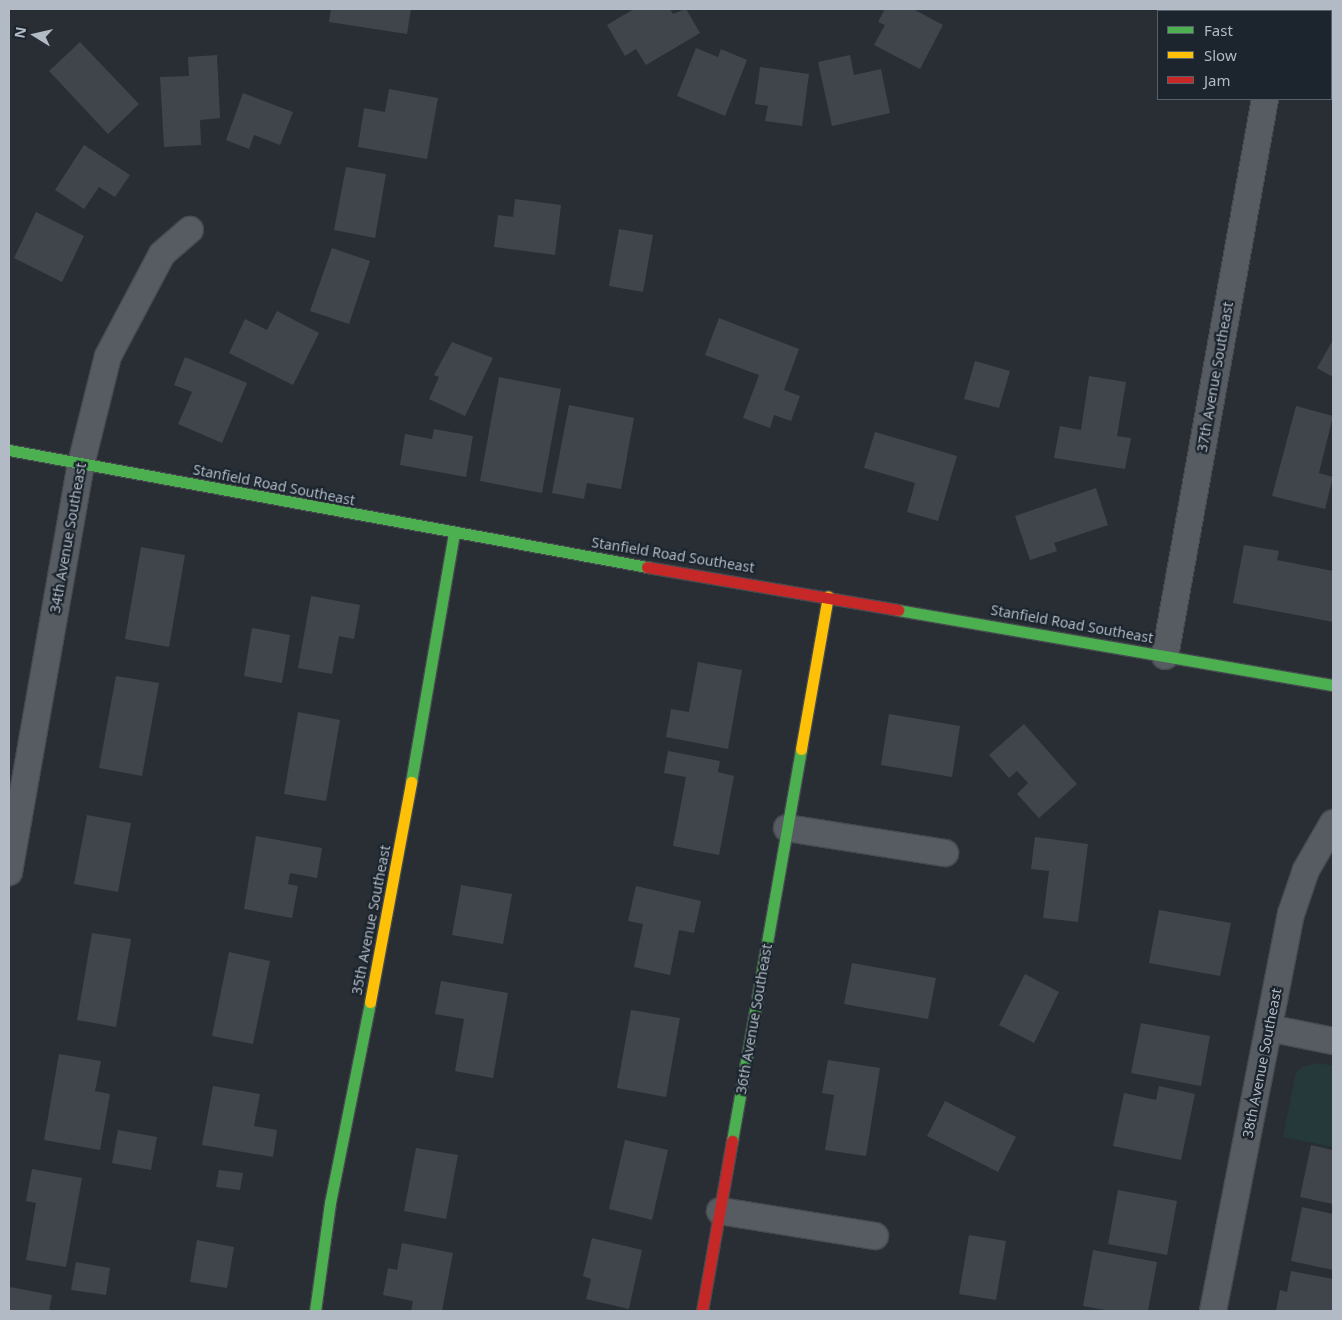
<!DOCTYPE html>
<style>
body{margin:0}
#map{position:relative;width:1342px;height:1320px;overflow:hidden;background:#282e34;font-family:"Noto Sans",sans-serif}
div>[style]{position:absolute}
.green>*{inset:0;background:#26393a}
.building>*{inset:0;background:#40454b}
.roads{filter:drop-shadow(1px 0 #464a4f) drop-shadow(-1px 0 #464a4f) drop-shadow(0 1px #464a4f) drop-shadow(0 -1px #464a4f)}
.street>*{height:26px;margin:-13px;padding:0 13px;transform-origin:13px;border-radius:13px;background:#575c62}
.fast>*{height:11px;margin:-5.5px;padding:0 5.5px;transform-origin:5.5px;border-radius:5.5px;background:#4caf50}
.slow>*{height:11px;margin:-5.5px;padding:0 5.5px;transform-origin:5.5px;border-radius:5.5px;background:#ffc107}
.jam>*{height:11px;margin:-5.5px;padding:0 5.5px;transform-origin:5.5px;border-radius:5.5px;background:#c62828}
span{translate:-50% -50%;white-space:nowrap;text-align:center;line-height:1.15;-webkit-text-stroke:4.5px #1c252e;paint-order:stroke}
.street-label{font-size:14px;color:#b1bac5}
.frame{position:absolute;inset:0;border:10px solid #b1bac5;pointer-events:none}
.legend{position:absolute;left:1157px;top:10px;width:175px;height:90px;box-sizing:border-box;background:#1c252e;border:1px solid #58616a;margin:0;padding:6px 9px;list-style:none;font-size:15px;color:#b1bac5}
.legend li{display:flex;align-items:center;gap:10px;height:25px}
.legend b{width:25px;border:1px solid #58616a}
.north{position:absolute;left:10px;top:10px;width:50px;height:50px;-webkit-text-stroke:4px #1c252e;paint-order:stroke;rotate:280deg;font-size:14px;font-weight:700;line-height:20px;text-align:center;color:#b1bac5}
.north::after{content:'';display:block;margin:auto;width:18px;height:22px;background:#b1bac5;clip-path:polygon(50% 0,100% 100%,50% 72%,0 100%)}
</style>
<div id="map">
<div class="green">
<div style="clip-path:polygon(1318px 1063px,1333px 1066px,1333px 1147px,1283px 1137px,1296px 1073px,1302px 1067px)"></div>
</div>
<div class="building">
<div style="clip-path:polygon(331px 9px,411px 9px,407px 34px,329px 22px)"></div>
<div style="clip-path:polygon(634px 9px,670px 9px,673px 14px,686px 9px,700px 33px,646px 65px,636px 49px,625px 56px,607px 25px)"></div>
<div style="clip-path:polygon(885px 9px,913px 9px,943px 25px,920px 69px,874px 45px,885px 25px,878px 22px)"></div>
<div style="clip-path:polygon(80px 42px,139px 104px,108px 134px,49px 71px)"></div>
<div style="clip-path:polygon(696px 48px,718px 57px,721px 49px,747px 60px,725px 116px,677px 96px)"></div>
<div style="clip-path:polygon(217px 55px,220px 118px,200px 120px,201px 145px,164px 147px,160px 77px,189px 76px,188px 57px)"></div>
<div style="clip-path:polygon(850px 55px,854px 75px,881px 69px,890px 113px,832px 126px,818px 62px)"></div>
<div style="clip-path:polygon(760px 67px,809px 74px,802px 126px,765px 121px,768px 106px,755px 104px)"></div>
<div style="clip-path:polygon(389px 89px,438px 98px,427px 159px,358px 147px,364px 108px,385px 112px)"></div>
<div style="clip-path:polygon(243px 93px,293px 112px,280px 145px,254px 135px,249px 149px,226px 140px)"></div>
<div style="clip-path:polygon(84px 145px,130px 175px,115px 197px,99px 187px,84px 209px,55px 190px)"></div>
<div style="clip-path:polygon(346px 167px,386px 174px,375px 238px,334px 230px)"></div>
<div style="clip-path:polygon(515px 199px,561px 205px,555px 255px,494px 247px,498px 215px,513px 217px)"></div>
<div style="clip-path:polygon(36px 212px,84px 236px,62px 282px,14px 258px)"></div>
<div style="clip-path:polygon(619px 229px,653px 235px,643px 292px,609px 286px)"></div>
<div style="clip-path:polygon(332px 248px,370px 261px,349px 324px,310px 311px)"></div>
<div style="clip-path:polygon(277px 311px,319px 333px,293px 385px,229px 353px,245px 319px,267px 330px)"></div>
<div style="clip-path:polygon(719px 318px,799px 349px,784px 390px,800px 396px,791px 421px,774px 415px,770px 428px,743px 418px,759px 375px,705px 355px)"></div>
<div style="clip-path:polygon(1333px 340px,1333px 377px,1317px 368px)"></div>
<div style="clip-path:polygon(452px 342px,493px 358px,465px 416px,429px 399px,439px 377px,434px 375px)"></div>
<div style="clip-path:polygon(185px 357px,247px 383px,222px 443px,178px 424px,192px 392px,174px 385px)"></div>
<div style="clip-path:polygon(975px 361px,1010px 371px,999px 408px,964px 399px)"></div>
<div style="clip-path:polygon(1089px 376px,1126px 382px,1117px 436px,1131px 438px,1125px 469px,1054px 458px,1060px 426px,1081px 430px)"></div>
<div style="clip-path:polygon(499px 377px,561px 389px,542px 493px,480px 481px)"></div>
<div style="clip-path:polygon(569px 405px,634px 418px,621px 489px,587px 483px,584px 499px,552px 493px)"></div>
<div style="clip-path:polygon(1296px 406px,1333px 416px,1319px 473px,1333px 477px,1325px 509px,1272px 496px)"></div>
<div style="clip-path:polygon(434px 429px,473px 436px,466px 477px,400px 465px,405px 434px,432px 439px)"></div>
<div style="clip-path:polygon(875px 432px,957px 456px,938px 521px,907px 512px,915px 483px,864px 468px)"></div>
<div style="clip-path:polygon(1096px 488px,1108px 525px,1054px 543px,1057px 551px,1030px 560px,1015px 516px)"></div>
<div style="clip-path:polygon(1244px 545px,1279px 551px,1277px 560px,1333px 571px,1333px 622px,1233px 603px)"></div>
<div style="clip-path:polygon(141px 547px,185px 555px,169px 647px,125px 639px)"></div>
<div style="clip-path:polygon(311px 596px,360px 605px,354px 639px,339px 636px,332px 674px,298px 668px)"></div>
<div style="clip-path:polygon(252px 628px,290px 635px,282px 683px,244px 676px)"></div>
<div style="clip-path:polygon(698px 662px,742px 670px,728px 749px,666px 737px,671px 709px,689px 712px)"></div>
<div style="clip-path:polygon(116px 676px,159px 683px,142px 776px,99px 768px)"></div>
<div style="clip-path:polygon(298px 712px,340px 720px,326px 801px,284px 794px)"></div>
<div style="clip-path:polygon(889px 714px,960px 726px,952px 777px,881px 765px)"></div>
<div style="clip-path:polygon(1024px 724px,1077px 784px,1039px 818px,1017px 794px,1028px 783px,1017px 771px,1009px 778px,989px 755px)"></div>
<div style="clip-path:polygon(668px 751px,720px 761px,718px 772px,734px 776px,719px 855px,673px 846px,686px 777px,664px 773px)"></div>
<div style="clip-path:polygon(87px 815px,131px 823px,118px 892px,74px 884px)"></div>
<div style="clip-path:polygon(256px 836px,322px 848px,317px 878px,290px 873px,288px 884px,298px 886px,292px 918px,244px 909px)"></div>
<div style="clip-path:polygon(1035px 837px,1088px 844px,1078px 922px,1043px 918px,1049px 871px,1031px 869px)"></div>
<div style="clip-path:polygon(461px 885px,512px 894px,503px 944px,452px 935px)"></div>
<div style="clip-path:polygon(636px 886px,701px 901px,694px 933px,679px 930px,670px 975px,634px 967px,643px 924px,628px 921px)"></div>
<div style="clip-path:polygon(1159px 910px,1231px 923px,1220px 976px,1149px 963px)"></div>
<div style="clip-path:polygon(92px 933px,131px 939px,116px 1027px,77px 1020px)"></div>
<div style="clip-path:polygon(229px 952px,270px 961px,253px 1044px,212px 1036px)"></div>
<div style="clip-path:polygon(852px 963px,936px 978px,928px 1019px,844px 1004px)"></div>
<div style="clip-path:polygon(1025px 974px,1059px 992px,1034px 1043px,999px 1025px)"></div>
<div style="clip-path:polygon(441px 981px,508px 993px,493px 1078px,455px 1071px,464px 1019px,435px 1014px)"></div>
<div style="clip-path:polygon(631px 1010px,680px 1018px,666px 1097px,617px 1088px)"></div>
<div style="clip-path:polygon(1141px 1023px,1210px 1036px,1201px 1086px,1131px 1073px)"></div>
<div style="clip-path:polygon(59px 1054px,101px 1061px,95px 1091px,110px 1094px,100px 1150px,44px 1140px)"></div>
<div style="clip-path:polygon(828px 1060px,880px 1068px,866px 1156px,825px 1150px,834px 1095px,822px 1093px)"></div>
<div style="clip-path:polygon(213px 1086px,260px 1094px,254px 1126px,277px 1130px,273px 1157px,202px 1145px)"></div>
<div style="clip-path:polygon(1159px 1086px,1195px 1094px,1181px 1160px,1113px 1146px,1124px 1093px,1156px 1100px)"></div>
<div style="clip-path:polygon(945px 1101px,1016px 1137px,998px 1172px,927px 1136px)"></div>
<div style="clip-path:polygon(118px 1130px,157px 1137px,151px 1170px,112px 1163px)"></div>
<div style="clip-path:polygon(625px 1140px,668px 1150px,652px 1220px,609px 1209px)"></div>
<div style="clip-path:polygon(1311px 1145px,1333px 1150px,1333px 1204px,1300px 1197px)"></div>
<div style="clip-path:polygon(416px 1148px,458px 1155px,446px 1219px,404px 1211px)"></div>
<div style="clip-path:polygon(32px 1169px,82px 1178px,66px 1267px,26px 1260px,36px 1203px,26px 1201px)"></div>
<div style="clip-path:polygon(219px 1170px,243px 1173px,240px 1190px,216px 1187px)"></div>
<div style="clip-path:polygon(1118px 1190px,1177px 1201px,1167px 1255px,1108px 1244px)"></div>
<div style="clip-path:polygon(1302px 1207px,1333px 1214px,1333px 1270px,1291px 1261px)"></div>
<div style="clip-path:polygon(969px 1235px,1006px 1241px,996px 1300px,959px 1294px)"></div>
<div style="clip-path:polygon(592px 1238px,642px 1250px,629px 1309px,586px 1299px,591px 1279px,583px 1276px)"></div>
<div style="clip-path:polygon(197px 1240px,234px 1247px,227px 1288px,190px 1282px)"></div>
<div style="clip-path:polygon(402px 1243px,453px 1253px,442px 1311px,411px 1311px,413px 1301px,383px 1295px,388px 1268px,397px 1270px)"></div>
<div style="clip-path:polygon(1093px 1250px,1157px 1262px,1148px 1311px,1111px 1311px,1083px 1306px)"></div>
<div style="clip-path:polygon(76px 1262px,110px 1268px,106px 1295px,71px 1290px)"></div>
<div style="clip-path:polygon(1291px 1271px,1333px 1279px,1333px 1311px,1276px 1311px,1280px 1290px,1287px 1292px)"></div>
<div style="clip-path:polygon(10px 1287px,52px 1295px,49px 1311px,9px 1311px)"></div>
</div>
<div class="roads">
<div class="street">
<div style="left:1280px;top:11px;width:2px;rotate:-63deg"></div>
<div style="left:1165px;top:656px;width:566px;rotate:-79.82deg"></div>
<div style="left:787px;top:828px;width:160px;rotate:9deg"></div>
<div style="left:9px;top:872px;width:414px;rotate:-80deg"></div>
<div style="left:81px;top:464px;width:111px;rotate:-76deg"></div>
<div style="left:108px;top:356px;width:115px;rotate:-62.1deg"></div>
<div style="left:162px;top:254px;width:37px;rotate:-41deg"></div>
<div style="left:1269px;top:1028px;width:65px;rotate:11.5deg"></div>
<div style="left:720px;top:1211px;width:157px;rotate:9.2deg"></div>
<div style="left:1213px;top:1311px;width:405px;rotate:-78.9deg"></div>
<div style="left:1291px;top:914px;width:46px;rotate:-71.2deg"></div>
<div style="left:1306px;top:870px;width:54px;rotate:-60.1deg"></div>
</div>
<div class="fast">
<div style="left:9px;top:450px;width:649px;rotate:10.39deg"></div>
<div style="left:898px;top:610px;width:441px;rotate:9.8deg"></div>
<div style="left:411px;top:782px;width:252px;rotate:-80.2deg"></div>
<div style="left:732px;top:1141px;width:398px;rotate:-80deg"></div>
<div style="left:315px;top:1311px;width:109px;rotate:-82.1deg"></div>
<div style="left:330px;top:1203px;width:205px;rotate:-78.7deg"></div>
</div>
<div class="slow">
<div style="left:801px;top:749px;width:155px;rotate:-80deg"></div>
<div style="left:370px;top:1002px;width:224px;rotate:-79.4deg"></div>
</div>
<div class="jam">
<div style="left:647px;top:567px;width:255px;rotate:9.7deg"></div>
<div style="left:702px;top:1311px;width:173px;rotate:-80deg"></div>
</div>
</div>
<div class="street-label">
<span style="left:1215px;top:377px;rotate:-80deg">37th Avenue Southeast</span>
<span style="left:274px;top:485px;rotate:11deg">Stanfield Road Southeast</span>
<span style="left:68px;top:538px;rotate:-80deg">34th Avenue Southeast</span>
<span style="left:673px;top:555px;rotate:9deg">Stanfield Road Southeast</span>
<span style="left:1072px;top:624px;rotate:10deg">Stanfield Road Southeast</span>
<span style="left:371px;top:920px;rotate:-79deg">35th Avenue Southeast</span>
<span style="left:754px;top:1019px;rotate:-80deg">36th Avenue Southeast</span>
<span style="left:1262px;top:1063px;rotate:-79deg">38th Avenue Southeast</span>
</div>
<div class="frame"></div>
<ul class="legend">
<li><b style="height:6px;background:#4caf50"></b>Fast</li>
<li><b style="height:6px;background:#ffc107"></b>Slow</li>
<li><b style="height:6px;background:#c62828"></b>Jam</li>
</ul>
<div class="north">N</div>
</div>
